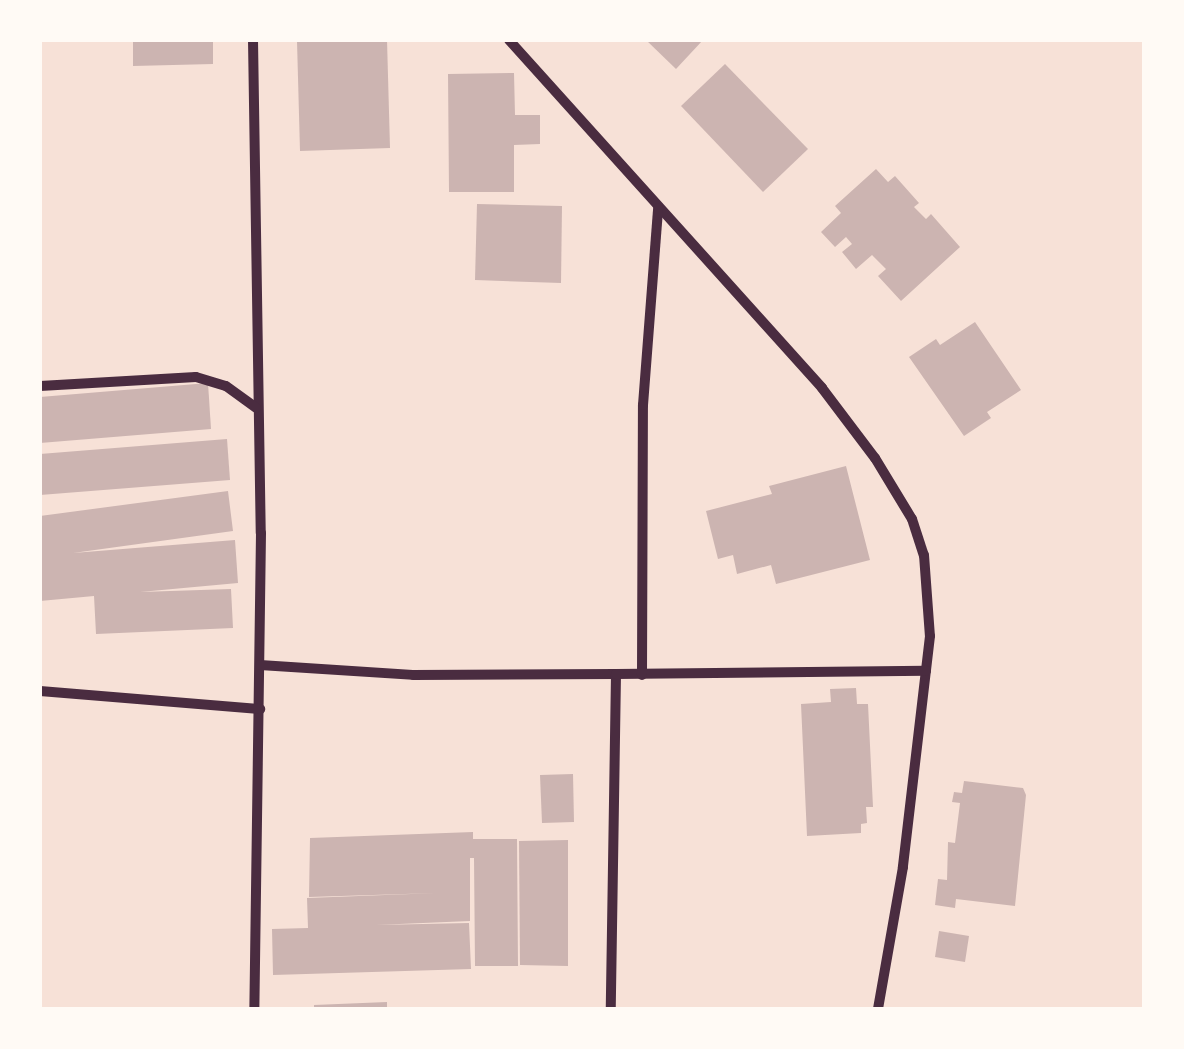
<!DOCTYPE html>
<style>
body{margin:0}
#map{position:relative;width:1184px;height:1049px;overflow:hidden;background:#f7e1d7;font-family:Georgia,serif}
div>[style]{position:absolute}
.building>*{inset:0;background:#ccb4b1}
.minor>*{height:10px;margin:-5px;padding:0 5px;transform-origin:5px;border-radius:5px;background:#4a2c40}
span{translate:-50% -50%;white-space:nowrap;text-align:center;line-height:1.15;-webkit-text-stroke:9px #fffaf5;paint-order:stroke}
.frame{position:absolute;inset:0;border:42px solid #fffaf5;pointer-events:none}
</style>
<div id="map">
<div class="building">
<div style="clip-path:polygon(133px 40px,213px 40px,213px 64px,133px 66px)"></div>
<div style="clip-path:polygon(387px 40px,390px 148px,300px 151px,297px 41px)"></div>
<div style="clip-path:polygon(646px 40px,703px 40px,676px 69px)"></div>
<div style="clip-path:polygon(725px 64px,808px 149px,763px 192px,681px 106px)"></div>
<div style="clip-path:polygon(514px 73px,515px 115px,540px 115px,540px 144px,514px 145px,514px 192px,449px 192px,448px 74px)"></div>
<div style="clip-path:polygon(876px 169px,888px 182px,895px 176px,919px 203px,914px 207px,926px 219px,931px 214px,960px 247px,901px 301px,878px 276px,886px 269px,872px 255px,856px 269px,842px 252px,852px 244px,846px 237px,835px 247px,821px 232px,841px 213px,835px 206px)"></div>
<div style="clip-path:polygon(477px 204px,562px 206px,561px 283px,475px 280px)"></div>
<div style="clip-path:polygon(975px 322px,1021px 390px,987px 412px,991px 418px,964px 436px,909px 357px,936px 339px,940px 345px)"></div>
<div style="clip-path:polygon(208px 383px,211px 429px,40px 443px,40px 397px)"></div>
<div style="clip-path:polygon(227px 439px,230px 480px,40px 495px,40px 454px)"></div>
<div style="clip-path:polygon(846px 466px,870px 560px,776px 584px,771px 565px,737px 574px,733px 555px,718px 559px,706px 511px,772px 494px,769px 486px)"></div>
<div style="clip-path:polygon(228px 491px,233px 531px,73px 553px,235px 540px,238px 583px,140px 592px,231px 589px,233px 628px,96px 634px,94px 596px,40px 601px,40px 516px)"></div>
<div style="clip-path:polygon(856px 688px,857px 704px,868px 704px,873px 807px,866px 807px,867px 823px,861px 824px,861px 833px,807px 836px,801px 704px,831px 702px,830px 689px)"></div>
<div style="clip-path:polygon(573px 774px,574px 822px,542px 823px,540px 775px)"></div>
<div style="clip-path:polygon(964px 781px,1023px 788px,1026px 795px,1015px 906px,956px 899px,955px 908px,935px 905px,938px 879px,947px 880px,948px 842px,955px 843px,960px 803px,952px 802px,954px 792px,962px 793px)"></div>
<div style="clip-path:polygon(473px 832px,473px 839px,517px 839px,518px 966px,475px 966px,474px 858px,470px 858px,470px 921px,376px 925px,469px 923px,471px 969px,273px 975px,272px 929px,308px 928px,307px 898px,437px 893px,309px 897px,310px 838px)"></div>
<div style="clip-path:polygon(568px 840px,568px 966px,520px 965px,519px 841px)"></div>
<div style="clip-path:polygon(939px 931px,969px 936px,965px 962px,935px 957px)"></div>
<div style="clip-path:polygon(387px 1002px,387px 1009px,314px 1009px,314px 1005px)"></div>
</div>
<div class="minor">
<div style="left:253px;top:40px;width:493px;rotate:89.1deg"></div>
<div style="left:261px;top:533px;width:476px;rotate:90.8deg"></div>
<div style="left:509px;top:40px;width:468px;rotate:48deg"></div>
<div style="left:822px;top:388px;width:88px;rotate:52.9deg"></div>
<div style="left:875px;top:458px;width:71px;rotate:58.8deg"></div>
<div style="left:912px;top:519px;width:38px;rotate:72deg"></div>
<div style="left:924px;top:555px;width:81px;rotate:85.8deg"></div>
<div style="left:930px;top:636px;width:233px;rotate:96.7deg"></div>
<div style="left:903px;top:867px;width:144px;rotate:100deg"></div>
<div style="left:40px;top:386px;width:156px;rotate:-3.3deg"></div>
<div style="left:196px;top:377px;width:31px;rotate:17deg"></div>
<div style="left:226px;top:386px;width:37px;rotate:36deg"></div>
<div style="left:260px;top:665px;width:153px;rotate:3.7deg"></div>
<div style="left:413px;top:675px;width:203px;rotate:-0.3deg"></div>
<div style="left:616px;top:674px;width:335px;rotate:90.9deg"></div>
<div style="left:616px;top:674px;width:310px;rotate:-0.6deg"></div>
<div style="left:642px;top:675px;width:270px;rotate:-89.8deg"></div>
<div style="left:643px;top:405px;width:197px;rotate:-85.6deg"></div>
<div style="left:40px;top:691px;width:221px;rotate:4.7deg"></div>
</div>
<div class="frame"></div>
</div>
